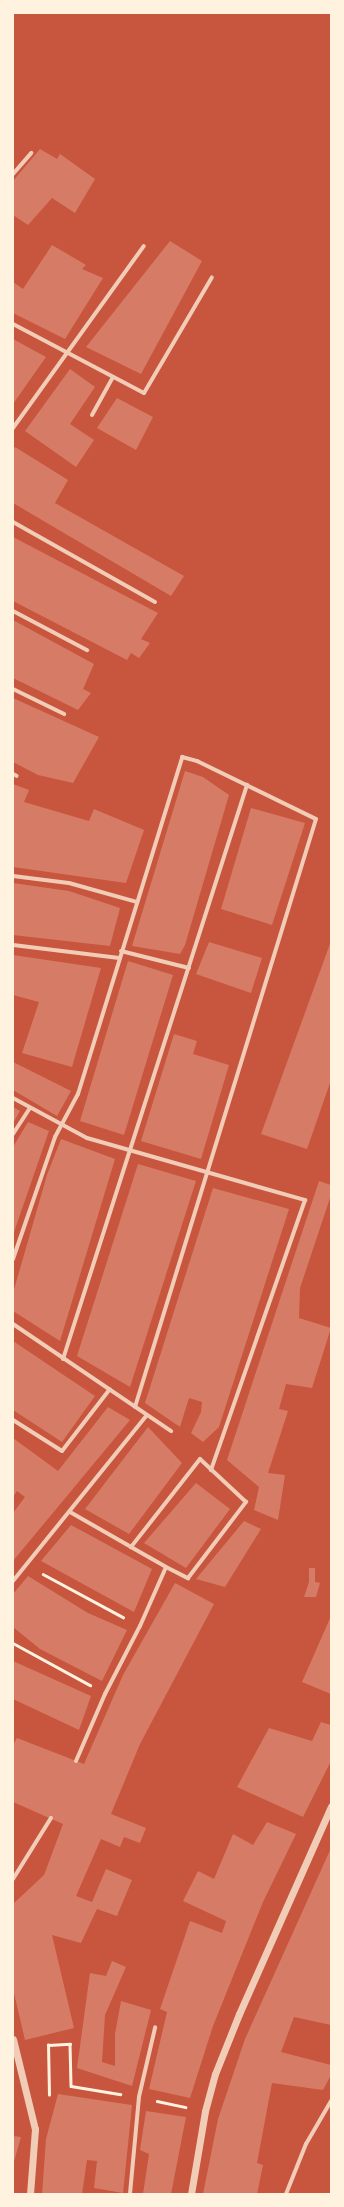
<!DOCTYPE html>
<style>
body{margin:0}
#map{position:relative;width:344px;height:2207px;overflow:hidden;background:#c8553d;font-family:Signika,sans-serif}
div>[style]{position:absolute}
.building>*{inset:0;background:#d67c66}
.path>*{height:2.5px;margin:-1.25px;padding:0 1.25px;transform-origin:1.25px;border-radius:1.25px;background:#fff3e0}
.pedestrian>*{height:3.5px;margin:-1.75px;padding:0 1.75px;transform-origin:1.75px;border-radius:1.75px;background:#f1ccb7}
.minor>*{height:4px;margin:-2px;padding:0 2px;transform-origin:2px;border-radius:2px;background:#f1ccb7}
.tertiary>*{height:7px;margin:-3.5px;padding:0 3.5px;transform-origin:3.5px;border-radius:3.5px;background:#f1ccb7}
span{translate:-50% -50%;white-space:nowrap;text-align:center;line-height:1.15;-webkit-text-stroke:4px #fff3e0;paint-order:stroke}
.frame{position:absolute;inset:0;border:14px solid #fff3e0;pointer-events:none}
</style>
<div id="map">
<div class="building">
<div style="clip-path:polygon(40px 149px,57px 159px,60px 154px,95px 179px,75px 213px,52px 198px,28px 225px,13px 215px,13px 181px)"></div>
<div style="clip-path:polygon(170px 241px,202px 261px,141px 374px,86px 347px)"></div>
<div style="clip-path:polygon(52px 245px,86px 265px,82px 269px,103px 278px,65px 339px,13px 313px,13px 282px,23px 289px)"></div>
<div style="clip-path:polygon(13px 339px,46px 357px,13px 404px)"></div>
<div style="clip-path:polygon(70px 369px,95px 387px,70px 424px,94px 440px,76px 467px,25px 431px)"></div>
<div style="clip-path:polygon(117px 398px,153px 417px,136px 450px,97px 428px)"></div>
<div style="clip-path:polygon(15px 447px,68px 480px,55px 503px,184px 576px,171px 596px,13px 503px,13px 450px)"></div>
<div style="clip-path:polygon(13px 537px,158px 613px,141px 639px,150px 643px,139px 658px,131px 653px,127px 660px,13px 601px)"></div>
<div style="clip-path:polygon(13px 620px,94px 664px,83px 689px,91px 693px,78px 710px,13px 678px)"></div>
<div style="clip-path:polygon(13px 698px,99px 737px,73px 783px,38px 775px,13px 762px)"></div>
<div style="clip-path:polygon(185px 771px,203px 777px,229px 795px,185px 945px,180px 954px,132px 946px)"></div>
<div style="clip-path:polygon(13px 784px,29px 790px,24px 802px,89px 821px,94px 809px,144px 830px,126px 883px,13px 867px)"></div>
<div style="clip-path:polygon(251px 808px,305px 823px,272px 925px,221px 909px)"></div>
<div style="clip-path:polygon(13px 883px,69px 891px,120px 908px,110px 946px,13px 935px)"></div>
<div style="clip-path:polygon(331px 941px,331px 1080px,307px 1149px,261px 1134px)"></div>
<div style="clip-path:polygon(209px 942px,262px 958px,251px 993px,196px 974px)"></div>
<div style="clip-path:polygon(13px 955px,101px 968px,72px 1067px,22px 1053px,39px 1002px,13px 995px)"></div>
<div style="clip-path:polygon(128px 961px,173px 975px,124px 1135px,80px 1121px)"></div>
<div style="clip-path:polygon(174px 1034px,197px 1041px,193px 1054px,229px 1065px,201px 1159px,141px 1141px)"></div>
<div style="clip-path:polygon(13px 1062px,71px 1091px,57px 1116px,13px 1090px)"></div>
<div style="clip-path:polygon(13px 1107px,20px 1111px,13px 1123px)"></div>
<div style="clip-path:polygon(28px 1122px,49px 1131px,13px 1235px,13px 1147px)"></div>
<div style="clip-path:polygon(61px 1139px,115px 1159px,60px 1341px,13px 1311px,13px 1293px,47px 1175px)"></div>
<div style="clip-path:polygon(138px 1164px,196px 1181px,130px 1387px,77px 1356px)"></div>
<div style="clip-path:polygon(319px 1181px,331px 1185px,331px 1195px,300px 1288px,299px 1318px,331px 1328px,312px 1388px,286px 1384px,279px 1409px,288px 1411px,268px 1473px,285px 1475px,278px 1520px,254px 1510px,259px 1487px,227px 1460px)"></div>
<div style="clip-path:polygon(213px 1188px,289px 1209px,219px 1427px,203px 1442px,191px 1433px,201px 1412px,202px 1402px,189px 1398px,180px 1427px,145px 1403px)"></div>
<div style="clip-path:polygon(13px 1341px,95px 1396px,62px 1442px,13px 1410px)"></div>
<div style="clip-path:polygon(108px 1407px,130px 1420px,13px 1561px,13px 1513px,25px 1497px,17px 1491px,13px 1497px,13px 1438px,58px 1471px)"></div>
<div style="clip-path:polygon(148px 1427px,182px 1463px,129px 1534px,85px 1509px)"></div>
<div style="clip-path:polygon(196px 1483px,230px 1509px,186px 1568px,144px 1543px)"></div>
<div style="clip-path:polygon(244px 1521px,261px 1529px,225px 1587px,196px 1579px)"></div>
<div style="clip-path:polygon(71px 1525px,152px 1569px,134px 1612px,41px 1561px)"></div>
<div style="clip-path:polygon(309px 1568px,315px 1568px,315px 1582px,320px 1583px,316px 1597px,304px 1597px,309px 1582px)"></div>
<div style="clip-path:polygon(28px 1576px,88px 1613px,127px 1630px,102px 1681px,40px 1649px,13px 1627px,13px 1594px)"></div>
<div style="clip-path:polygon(175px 1583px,214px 1604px,140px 1744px,111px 1814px,146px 1828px,140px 1843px,124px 1837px,120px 1847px,101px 1839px,76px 1896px,92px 1902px,106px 1869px,132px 1880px,117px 1916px,97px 1909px,81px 1943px,52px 1935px,74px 2028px,25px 2040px,13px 1989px,13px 1904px,44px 1875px,63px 1824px,13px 1802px,13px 1745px,17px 1738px,84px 1764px,123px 1675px)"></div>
<div style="clip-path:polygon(331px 1616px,331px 1694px,302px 1682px)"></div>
<div style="clip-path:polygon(13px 1661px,91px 1696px,79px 1730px,13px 1699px)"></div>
<div style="clip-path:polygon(321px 1722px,331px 1725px,331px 1761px,303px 1817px,237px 1787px,269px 1728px,312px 1741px)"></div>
<div style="clip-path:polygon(267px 1822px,296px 1834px,263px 1902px,213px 2026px,190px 2098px,149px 2089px,167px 2012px,160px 2009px,190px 1921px,222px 1933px,226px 1921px,183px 1901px,198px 1871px,214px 1879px,233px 1834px,253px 1845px)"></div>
<div style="clip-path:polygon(331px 1848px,331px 2025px,294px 2017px,281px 2052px,331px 2065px,331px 2075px,323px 2090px,272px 2083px,257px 2163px,263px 2165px,257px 2194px,203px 2194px,218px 2119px,245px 2039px)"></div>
<div style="clip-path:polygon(112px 1961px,126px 1967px,105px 2015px,102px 2062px,115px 2066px,115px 2034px,121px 2001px,151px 2010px,132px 2086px,77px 2068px,90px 1973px,106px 1976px)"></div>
<div style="clip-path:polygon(58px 2094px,132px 2105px,123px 2193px,94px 2188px,97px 2161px,87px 2160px,82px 2194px,42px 2194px,46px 2139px)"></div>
<div style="clip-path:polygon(146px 2111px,186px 2117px,171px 2194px,143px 2194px,149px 2154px,140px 2150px)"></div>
<div style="clip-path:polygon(13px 2136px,21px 2137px,13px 2165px)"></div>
</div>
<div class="path">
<div style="left:43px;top:1574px;width:91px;rotate:28.3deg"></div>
<div style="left:13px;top:1643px;width:88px;rotate:28.6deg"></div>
<div style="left:49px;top:2095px;width:50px;rotate:-91.1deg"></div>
<div style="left:48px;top:2045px;width:22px;rotate:-3deg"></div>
<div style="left:70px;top:2044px;width:42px;rotate:88.6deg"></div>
<div style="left:71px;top:2086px;width:50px;rotate:9.3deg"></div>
<div style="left:157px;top:2101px;width:29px;rotate:12deg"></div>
</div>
<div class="pedestrian">
<div style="left:130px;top:2194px;width:97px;rotate:-84.7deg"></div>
<div style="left:139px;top:2097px;width:71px;rotate:-76.9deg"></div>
</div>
<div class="minor">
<div style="left:13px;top:174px;width:28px;rotate:-49deg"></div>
<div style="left:13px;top:324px;width:148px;rotate:27.8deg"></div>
<div style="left:144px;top:393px;width:134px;rotate:-59.6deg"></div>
<div style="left:92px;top:415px;width:43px;rotate:-61.1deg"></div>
<div style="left:13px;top:428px;width:224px;rotate:-54.3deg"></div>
<div style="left:13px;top:522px;width:163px;rotate:29.4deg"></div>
<div style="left:13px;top:611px;width:84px;rotate:27.8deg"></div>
<div style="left:13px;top:689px;width:57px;rotate:26.1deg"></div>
<div style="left:13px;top:774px;width:4px;rotate:27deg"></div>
<div style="left:13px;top:876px;width:56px;rotate:7.1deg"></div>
<div style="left:69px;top:883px;width:71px;rotate:15.6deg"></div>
<div style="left:13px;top:945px;width:107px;rotate:7deg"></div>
<div style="left:121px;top:951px;width:70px;rotate:14deg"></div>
<div style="left:13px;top:1098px;width:84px;rotate:28.4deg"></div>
<div style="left:87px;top:1138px;width:227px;rotate:15.9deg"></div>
<div style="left:305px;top:1200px;width:286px;rotate:109.2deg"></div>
<div style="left:13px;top:1134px;width:31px;rotate:-57deg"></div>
<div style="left:13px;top:1259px;width:129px;rotate:-71deg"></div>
<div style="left:55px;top:1137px;width:49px;rotate:-61.9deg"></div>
<div style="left:78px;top:1094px;width:353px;rotate:-72.8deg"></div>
<div style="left:182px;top:757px;width:16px;rotate:15deg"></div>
<div style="left:197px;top:761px;width:132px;rotate:26deg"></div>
<div style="left:316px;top:819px;width:615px;rotate:107.11deg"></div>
<div style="left:13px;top:1324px;width:191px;rotate:34.1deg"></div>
<div style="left:63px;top:1359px;width:603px;rotate:-72.23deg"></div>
<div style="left:13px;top:1420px;width:58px;rotate:32.3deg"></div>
<div style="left:62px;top:1451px;width:78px;rotate:-52.3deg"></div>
<div style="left:70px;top:1512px;width:70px;rotate:29.8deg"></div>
<div style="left:131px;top:1547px;width:40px;rotate:29.7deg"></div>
<div style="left:166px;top:1567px;width:25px;rotate:27deg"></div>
<div style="left:188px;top:1578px;width:96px;rotate:-52.7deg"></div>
<div style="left:246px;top:1502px;width:63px;rotate:-136.9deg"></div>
<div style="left:200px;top:1459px;width:112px;rotate:128.1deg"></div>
<div style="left:13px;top:1581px;width:213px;rotate:-51.1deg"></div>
<div style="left:76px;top:1761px;width:73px;rotate:-66.6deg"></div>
<div style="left:105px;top:1694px;width:76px;rotate:-62.8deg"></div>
<div style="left:140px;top:1626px;width:64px;rotate:-66.2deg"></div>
<div style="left:13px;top:1879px;width:72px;rotate:-58.1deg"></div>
<div style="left:286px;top:2194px;width:54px;rotate:-68.2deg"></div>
<div style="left:306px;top:2144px;width:50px;rotate:-59.8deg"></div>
</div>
<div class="tertiary">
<div style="left:13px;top:2039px;width:93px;rotate:76.3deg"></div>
<div style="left:35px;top:2129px;width:65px;rotate:94.4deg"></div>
<div style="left:191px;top:2194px;width:84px;rotate:-80.4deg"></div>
<div style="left:205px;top:2111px;width:38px;rotate:-75deg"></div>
<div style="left:215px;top:2074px;width:65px;rotate:-68.2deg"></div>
<div style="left:239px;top:2014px;width:227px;rotate:-66.1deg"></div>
</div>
<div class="frame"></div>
</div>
